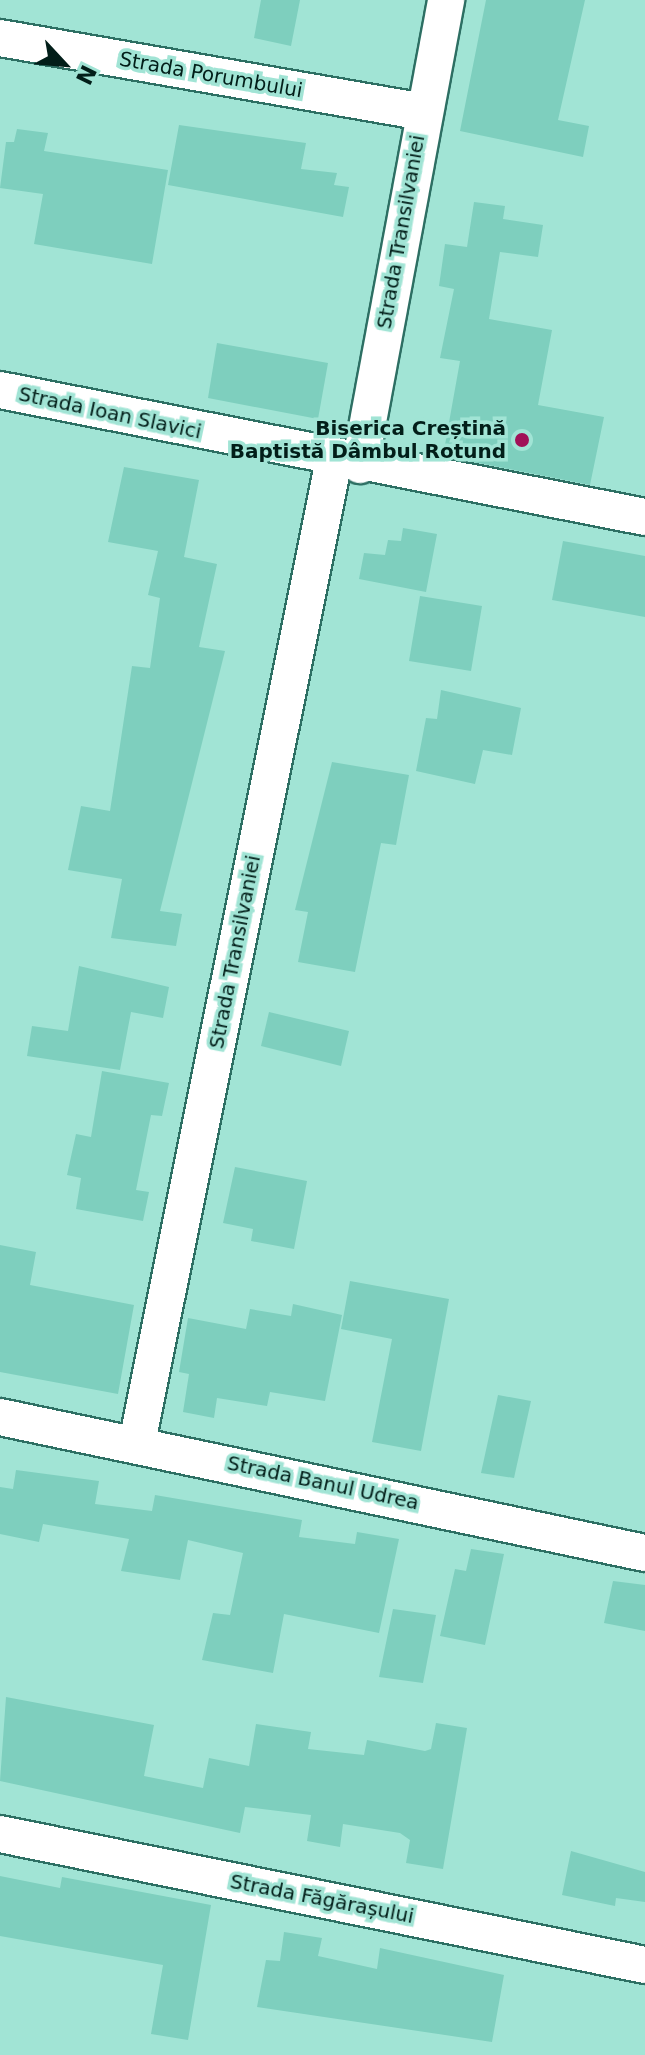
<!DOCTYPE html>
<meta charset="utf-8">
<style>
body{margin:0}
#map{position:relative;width:645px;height:2055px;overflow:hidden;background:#a1e4d5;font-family:"DejaVu Sans",sans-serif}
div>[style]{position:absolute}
.building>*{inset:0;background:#7ecfbe}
.roads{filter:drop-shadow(2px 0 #2d6f63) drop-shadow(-2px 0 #2d6f63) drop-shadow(0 2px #2d6f63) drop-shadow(0 -2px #2d6f63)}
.minor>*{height:36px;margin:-18px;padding:0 18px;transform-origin:18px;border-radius:18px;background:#fff}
.dots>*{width:22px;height:22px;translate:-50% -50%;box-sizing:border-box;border:4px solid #a1e4d5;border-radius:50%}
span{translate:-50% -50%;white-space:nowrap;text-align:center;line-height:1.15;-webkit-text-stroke:7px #a1e4d5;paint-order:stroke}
.street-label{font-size:20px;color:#021e19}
.poi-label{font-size:20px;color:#021e19;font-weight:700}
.right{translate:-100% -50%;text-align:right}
.north{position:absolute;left:24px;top:24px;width:80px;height:80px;-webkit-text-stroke:6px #a1e4d5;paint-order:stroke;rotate:116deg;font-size:22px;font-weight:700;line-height:32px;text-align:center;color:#021e19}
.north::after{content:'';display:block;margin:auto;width:28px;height:36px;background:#021e19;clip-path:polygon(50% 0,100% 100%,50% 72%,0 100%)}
</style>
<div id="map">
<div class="building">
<div style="clip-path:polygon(261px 0,300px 0,291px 46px,254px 38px)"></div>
<div style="clip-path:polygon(486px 0,585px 0,558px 120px,589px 126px,583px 157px,460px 131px)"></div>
<div style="clip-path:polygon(179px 125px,306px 143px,301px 169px,337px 173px,334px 185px,349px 187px,343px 217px,168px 185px)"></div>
<div style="clip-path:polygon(17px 129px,48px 133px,44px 151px,168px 170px,152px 264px,34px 244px,43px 194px,0 188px,6px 142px,14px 142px)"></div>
<div style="clip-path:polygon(474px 202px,505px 206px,503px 219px,543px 225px,538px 257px,500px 252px,489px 319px,552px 330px,538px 405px,604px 417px,590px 485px,443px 456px,460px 361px,440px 358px,454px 289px,439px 286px,445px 244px,467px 247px)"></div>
<div style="clip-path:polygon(217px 343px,328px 363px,318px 419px,208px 398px)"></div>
<div style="clip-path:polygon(124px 467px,199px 480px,184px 557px,217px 564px,199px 647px,225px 651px,160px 911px,182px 914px,176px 946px,111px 938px,122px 879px,68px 870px,81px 806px,110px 811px,132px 666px,150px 668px,160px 598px,148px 595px,158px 551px,108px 542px)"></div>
<div style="clip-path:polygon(403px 528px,437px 534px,426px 592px,359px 579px,364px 553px,385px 555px,388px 540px,401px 541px)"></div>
<div style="clip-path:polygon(563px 541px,645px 556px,645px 617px,552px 600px)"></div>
<div style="clip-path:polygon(420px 596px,482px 606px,471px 671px,409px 661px)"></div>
<div style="clip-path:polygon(441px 690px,521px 708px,512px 755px,483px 750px,475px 784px,416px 771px,426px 718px,437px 719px)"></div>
<div style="clip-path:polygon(332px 762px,409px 775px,396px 845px,381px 843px,355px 972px,298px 962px,308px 912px,295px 910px)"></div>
<div style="clip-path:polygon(79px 966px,169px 987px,163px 1018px,131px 1012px,120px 1070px,27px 1056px,32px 1026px,68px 1031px)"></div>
<div style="clip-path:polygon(269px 1012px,349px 1031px,341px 1066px,261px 1046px)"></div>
<div style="clip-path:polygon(102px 1071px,169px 1083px,162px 1116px,151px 1115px,136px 1190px,149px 1192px,143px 1221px,76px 1209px,81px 1178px,67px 1175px,76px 1134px,91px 1137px)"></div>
<div style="clip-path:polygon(235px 1167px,307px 1181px,294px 1249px,251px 1241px,253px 1229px,223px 1223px)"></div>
<div style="clip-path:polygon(0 1245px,36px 1252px,30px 1285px,134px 1305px,118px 1394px,0 1372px)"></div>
<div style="clip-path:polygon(350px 1281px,449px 1299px,421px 1451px,372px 1442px,392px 1339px,341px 1329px)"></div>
<div style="clip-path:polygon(293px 1304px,342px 1315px,325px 1401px,270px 1392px,267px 1406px,217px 1398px,214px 1418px,183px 1412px,189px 1374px,179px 1372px,188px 1318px,246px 1329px,250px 1309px,291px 1316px)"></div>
<div style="clip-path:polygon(498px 1395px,531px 1401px,514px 1478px,481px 1473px)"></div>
<div style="clip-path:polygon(16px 1470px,99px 1481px,95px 1504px,152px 1511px,155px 1495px,302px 1520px,299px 1537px,355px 1544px,357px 1532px,399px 1539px,379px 1633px,284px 1614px,273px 1673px,202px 1660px,213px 1613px,230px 1615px,243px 1553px,188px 1540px,180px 1580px,121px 1571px,129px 1539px,43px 1524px,39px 1542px,0 1534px,0 1487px,13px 1489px)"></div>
<div style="clip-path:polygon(471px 1549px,504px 1554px,485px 1645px,440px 1636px,455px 1569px,466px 1571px)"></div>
<div style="clip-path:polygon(613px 1581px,645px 1585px,645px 1631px,604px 1623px)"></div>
<div style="clip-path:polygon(393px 1609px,436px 1615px,423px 1683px,379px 1677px)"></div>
<div style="clip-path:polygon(6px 1697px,154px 1725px,144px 1776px,203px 1788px,209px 1758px,249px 1766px,256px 1724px,311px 1732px,308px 1749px,364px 1755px,367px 1740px,425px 1751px,431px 1749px,436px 1723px,467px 1728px,443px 1869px,406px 1863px,410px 1840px,400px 1833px,343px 1824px,340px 1847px,307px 1841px,311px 1815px,245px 1807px,240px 1833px,0 1781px)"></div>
<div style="clip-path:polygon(571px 1851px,645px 1872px,645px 1902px,616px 1898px,615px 1906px,562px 1895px)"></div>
<div style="clip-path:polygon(0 1876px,60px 1888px,62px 1877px,211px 1905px,188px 2040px,151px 2034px,163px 1965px,0 1936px)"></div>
<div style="clip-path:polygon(284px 1932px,322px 1938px,318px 1956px,377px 1969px,380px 1948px,504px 1975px,492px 2042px,257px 2007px,266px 1960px,280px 1961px)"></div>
</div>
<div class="roads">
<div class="minor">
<div style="left:0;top:38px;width:428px;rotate:9.9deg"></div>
<div style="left:0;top:390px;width:657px;rotate:11.14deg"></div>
<div style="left:360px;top:465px;width:473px;rotate:-79.5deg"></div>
<div style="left:0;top:1417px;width:659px;rotate:11.91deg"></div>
<div style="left:137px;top:1443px;width:1003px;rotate:-78.67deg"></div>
<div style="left:0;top:1834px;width:658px;rotate:11.48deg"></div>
</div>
</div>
<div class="dots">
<div style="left:522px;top:440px;background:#a11158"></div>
</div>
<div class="street-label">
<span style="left:211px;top:75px;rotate:10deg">Strada Porumbului</span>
<span style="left:401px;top:232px;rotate:-80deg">Strada Transilvaniei</span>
<span style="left:110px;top:413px;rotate:12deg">Strada Ioan Slavici</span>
<span style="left:235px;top:952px;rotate:-79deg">Strada Transilvaniei</span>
<span style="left:323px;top:1483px;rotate:12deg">Strada Banul Udrea</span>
<span style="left:322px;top:1899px;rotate:11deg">Strada Făgărașului</span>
</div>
<div class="poi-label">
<span class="right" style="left:506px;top:440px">Biserica Creștină<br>Baptistă Dâmbul Rotund</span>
</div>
<div class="north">N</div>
</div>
